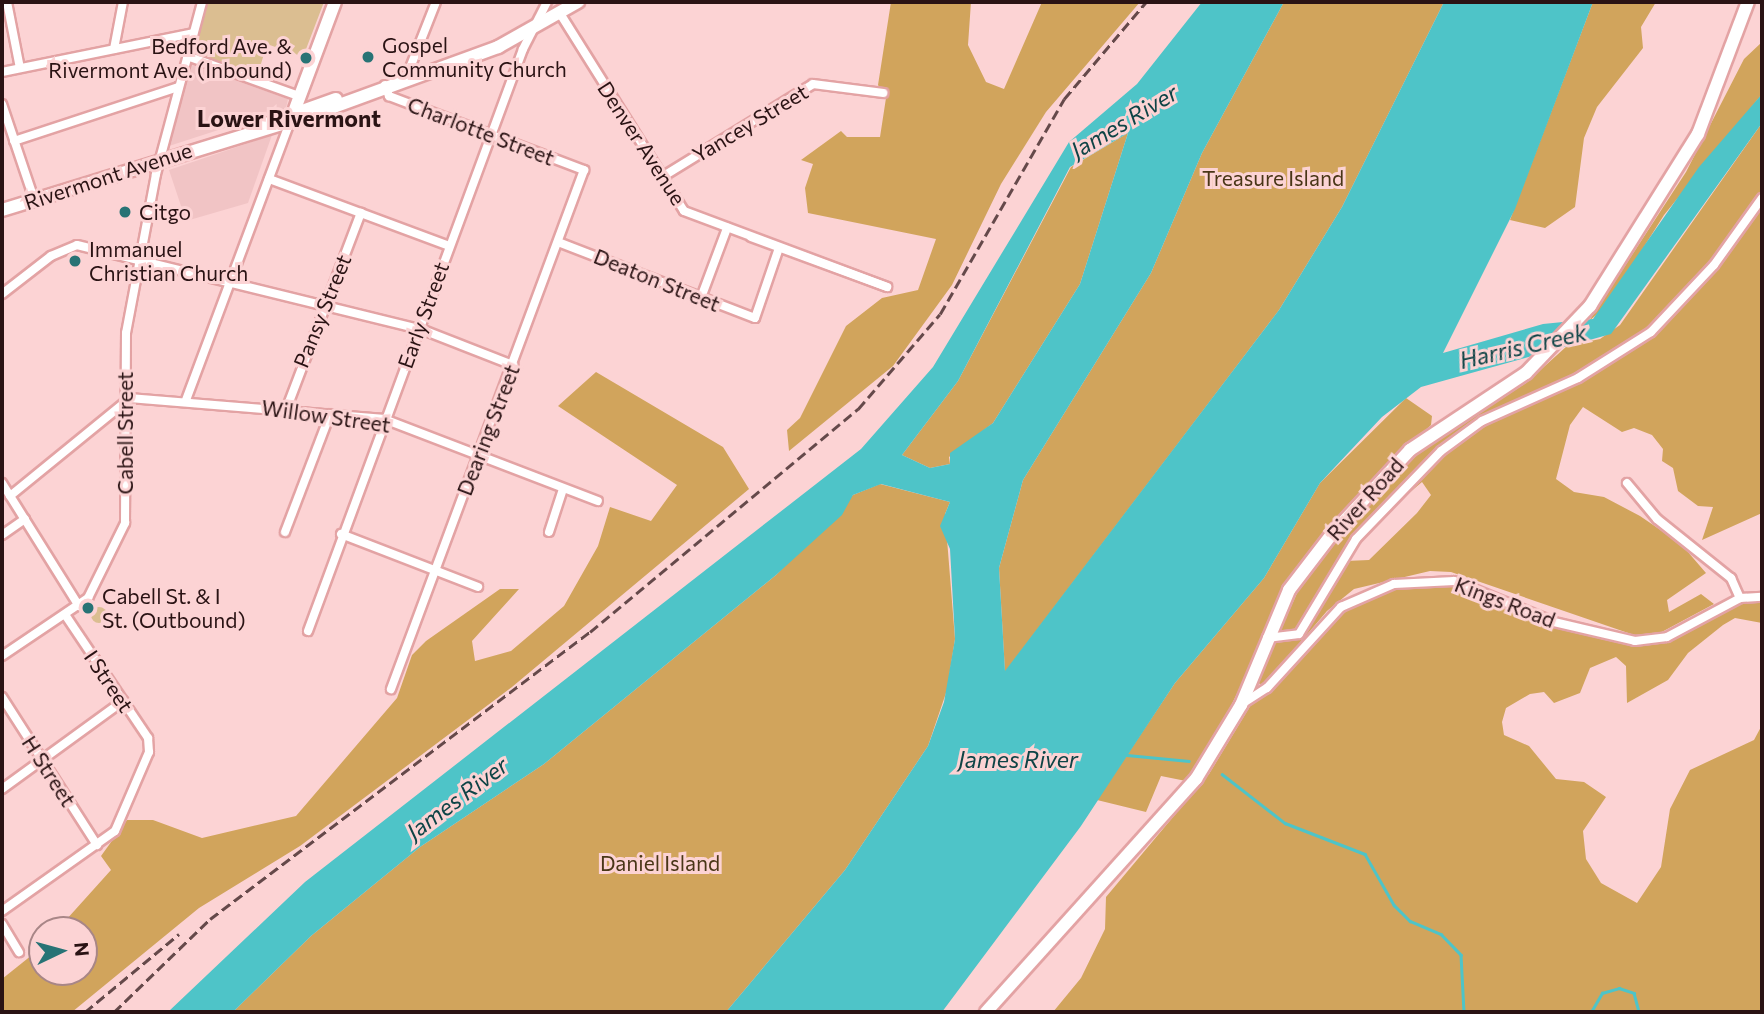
<!DOCTYPE html>
<style>
body{margin:0}
#map{position:relative;width:1764px;height:1014px;overflow:hidden;background:#fcd3d4;font-family:Commissioner,sans-serif}
div>[style]{position:absolute}
.built>*{inset:0;background:#f1c4c5}
.green>*{inset:0;background:#dbbe91}
.round{border-radius:50%}
.forest>*{inset:0;background:#d1a45c}
.water>*{inset:0;background:#4ec4c8}
.stream>*{height:2.5px;margin:-1.25px;padding:0 1.25px;transform-origin:1.25px;border-radius:1.25px;background:#4ec4c8}
.roads{filter:drop-shadow(2px 0 #e3a3a4) drop-shadow(-2px 0 #e3a3a4) drop-shadow(0 2px #e3a3a4) drop-shadow(0 -2px #e3a3a4)}
.street>*{height:8px;margin:-4px;padding:0 4px;transform-origin:4px;border-radius:4px;background:#fff}
.secondary>*{height:12px;margin:-6px;padding:0 6px;transform-origin:6px;border-radius:6px;background:#fff}
.rail>*{height:2.5px;margin-top:-1.25px;transform-origin:0;background:repeating-linear-gradient(90deg,#65494a 0 10px,transparent 0 15px)}
.dots>*{width:19px;height:19px;translate:-50% -50%;box-sizing:border-box;border:4px solid #fcd3d4;border-radius:50%}
span{translate:-50% -50%;white-space:nowrap;text-align:center;line-height:1.15;-webkit-text-stroke:6px #fcd3d4;paint-order:stroke}
.poi-label{font-size:21px;color:#2a1314}
.left{translate:0 -50%;text-align:left}
.right{translate:-100% -50%;text-align:right}
.street-label{font-size:21px;color:#2a1314}
.park-label{font-size:21px;color:#493617}
.neighbourhood-label{font-size:23px;color:#2a1314;font-weight:700}
.water-label{font-size:23px;color:#0e4446;font-style:italic}
.frame{position:absolute;inset:0;border:4px solid #2a1314;pointer-events:none}
.north{position:absolute;left:28px;top:916px;width:70px;height:70px;box-sizing:border-box;background:#fcd3d4;border:2px solid #a88687;border-radius:50%;rotate:85deg;font-size:19px;font-weight:700;line-height:28px;text-align:center;color:#2a1314}
.north::after{content:'';display:block;margin:auto;width:24px;height:32px;background:#287375;clip-path:polygon(50% 0,100% 100%,50% 72%,0 100%)}
</style>
<div id="map">
<div class="built">
<div style="clip-path:polygon(189px 64px,288px 99px,286px 108px,169px 146px)"></div>
<div style="clip-path:polygon(272px 135px,248px 203px,186px 221px,169px 170px)"></div>
</div>
<div class="green">
<div style="clip-path:polygon(206px 2px,324px 2px,303px 57px,267px 44px,257px 77px,192px 53px)"></div>
<div class="round" style="left:91px;top:607px;width:16px;height:16px"></div>
</div>
<div class="forest">
<div style="clip-path:polygon(891px 2px,971px 2px,968px 45px,986px 82px,1004px 89px,1042px 2px,1140px 2px,1046px 112px,1001px 184px,952px 285px,893px 366px,789px 451px,787px 430px,800px 418px,846px 326px,882px 298px,918px 290px,936px 239px,808px 213px,805px 188px,813px 164px,801px 160px,841px 131px,847px 137px,880px 137px,886px 98px,878px 85px)"></div>
<div style="clip-path:polygon(1284px 2px,1444px 2px,1342px 207px,1279px 310px,1005px 672px,999px 568px,1023px 480px,1151px 273px,1202px 153px)"></div>
<div style="clip-path:polygon(1593px 2px,1656px 2px,1641px 27px,1643px 48px,1597px 107px,1584px 138px,1575px 207px,1545px 228px,1510px 220px)"></div>
<div style="clip-path:polygon(1762px 42px,1762px 94px,1664px 215px,1606px 307px,1589px 321px,1686px 172px,1744px 59px)"></div>
<div style="clip-path:polygon(evenodd,1762px 123px,1762px 513px,1702px 540px,1713px 507px,1698px 506px,1678px 491px,1673px 468px,1662px 461px,1663px 449px,1652px 435px,1634px 428px,1622px 432px,1583px 407px,1570px 425px,1556px 479px,1574px 492px,1604px 497px,1640px 516px,1681px 544px,1706px 573px,1667px 600px,1669px 612px,1701px 594px,1714px 604px,1658px 634px,1634px 635px,1451px 572px,1430px 571px,1354px 589px,1327px 611px,1264px 685px,1257px 683px,1302px 582px,1382px 488px,1418px 452px,1526px 383px,1567px 346px,1600px 339px,1620px 325px,1762px 123px,1422px 482px,1431px 495px,1417px 513px,1369px 560px,1346px 561px,1370px 526px,1422px 482px)"></div>
<div style="clip-path:polygon(1128px 133px,1080px 284px,993px 423px,949px 457px,950px 464px,930px 468px,902px 455px,958px 381px,1071px 167px)"></div>
<div style="clip-path:polygon(596px 372px,723px 447px,749px 489px,512px 687px,300px 846px,199px 908px,72px 1012px,2px 1012px,2px 979px,42px 947px,42px 972px,84px 972px,84px 930px,57px 930px,111px 870px,101px 856px,127px 820px,153px 820px,202px 838px,296px 816px,397px 698px,412px 655px,426px 641px,500px 589px,519px 589px,472px 641px,475px 661px,511px 651px,564px 606px,598px 546px,610px 507px,651px 521px,677px 485px,558px 406px)"></div>
<div style="clip-path:polygon(1406px 398px,1432px 416px,1431px 425px,1360px 493px,1296px 571px,1206px 758px,1186px 781px,1161px 776px,1146px 812px,1097px 800px,1175px 683px,1264px 578px,1320px 483px)"></div>
<div style="clip-path:polygon(880px 484px,950px 502px,945px 514px,955px 639px,947px 690px,928px 746px,845px 870px,726px 1012px,233px 1012px,311px 936px,420px 847px,544px 764px,776px 575px,853px 495px)"></div>
<div style="clip-path:polygon(1454px 584px,1553px 625px,1634px 644px,1668px 640px,1741px 601px,1762px 600px,1762px 623px,1735px 618px,1723px 625px,1688px 653px,1668px 680px,1627px 703px,1626px 666px,1616px 657px,1590px 668px,1580px 693px,1554px 703px,1544px 692px,1530px 694px,1506px 708px,1502px 722px,1504px 735px,1529px 746px,1556px 779px,1584px 782px,1606px 797px,1583px 831px,1586px 859px,1601px 883px,1637px 903px,1661px 867px,1670px 809px,1690px 770px,1754px 740px,1762px 725px,1762px 1012px,1053px 1012px,1081px 978px,1105px 929px,1106px 897px,1209px 774px,1252px 703px,1343px 610px,1395px 587px)"></div>
</div>
<div class="water">
<div style="clip-path:polygon(evenodd,1202px 2px,1284px 2px,1202px 153px,1151px 273px,1023px 480px,999px 568px,1005px 671px,1279px 310px,1342px 207px,1444px 2px,1593px 2px,1515px 209px,1443px 353px,1543px 324px,1593px 319px,1699px 167px,1762px 94px,1762px 123px,1611px 334px,1421px 387px,1382px 417px,1320px 483px,1264px 578px,1175px 683px,1081px 826px,942px 1012px,726px 1012px,845px 870px,928px 746px,944px 702px,955px 639px,950px 549px,940px 526px,950px 502px,881px 484px,853px 495px,842px 515px,776px 575px,544px 764px,420px 847px,311px 936px,233px 1012px,168px 1012px,305px 882px,861px 449px,933px 367px,1069px 142px,1137px 84px,1202px 2px,1128px 133px,1080px 284px,993px 423px,950px 453px,950px 464px,930px 468px,902px 455px,958px 381px,1070px 167px,1128px 133px)"></div>
</div>
<div class="stream">
<div style="left:1127px;top:755px;width:62px;rotate:5.5deg"></div>
<div style="left:1222px;top:774px;width:80px;rotate:37.9deg"></div>
<div style="left:1285px;top:823px;width:86px;rotate:21.2deg"></div>
<div style="left:1365px;top:854px;width:59px;rotate:60.4deg"></div>
<div style="left:1394px;top:905px;width:23px;rotate:45deg"></div>
<div style="left:1410px;top:921px;width:34px;rotate:23deg"></div>
<div style="left:1441px;top:934px;width:29px;rotate:46deg"></div>
<div style="left:1461px;top:955px;width:57px;rotate:87deg"></div>
<div style="left:1591px;top:1012px;width:22px;rotate:-60deg"></div>
<div style="left:1602px;top:993px;width:18px;rotate:-16deg"></div>
<div style="left:1619px;top:988px;width:16px;rotate:18deg"></div>
<div style="left:1634px;top:993px;width:20px;rotate:75deg"></div>
</div>
<div class="roads">
<div class="street">
<div style="left:7px;top:2px;width:67px;rotate:78.9deg"></div>
<div style="left:561px;top:15px;width:231px;rotate:57.9deg"></div>
<div style="left:684px;top:211px;width:217px;rotate:20.5deg"></div>
<div style="left:887px;top:287px;width:145px;rotate:-159.8deg"></div>
<div style="left:114px;top:49px;width:48px;rotate:-79.2deg"></div>
<div style="left:187px;top:56px;width:119px;rotate:19.7deg"></div>
<div style="left:2px;top:72px;width:195px;rotate:-11.5deg"></div>
<div style="left:406px;top:78px;width:82px;rotate:-68.5deg"></div>
<div style="left:385px;top:85px;width:12px;rotate:70deg"></div>
<div style="left:389px;top:96px;width:209px;rotate:20.8deg"></div>
<div style="left:584px;top:170px;width:554px;rotate:110.4deg"></div>
<div style="left:2px;top:104px;width:100px;rotate:71.4deg"></div>
<div style="left:14px;top:141px;width:173px;rotate:-18.2deg"></div>
<div style="left:662px;top:177px;width:177px;rotate:-31.6deg"></div>
<div style="left:813px;top:84px;width:71px;rotate:7.3deg"></div>
<div style="left:269px;top:179px;width:192px;rotate:20.4deg"></div>
<div style="left:558px;top:242px;width:211px;rotate:21.1deg"></div>
<div style="left:755px;top:318px;width:71px;rotate:-71.1deg"></div>
<div style="left:2px;top:294px;width:62px;rotate:-37.8deg"></div>
<div style="left:51px;top:256px;width:28px;rotate:-23deg"></div>
<div style="left:77px;top:245px;width:356px;rotate:13.8deg"></div>
<div style="left:423px;top:330px;width:97px;rotate:21.3deg"></div>
<div style="left:702px;top:295px;width:72px;rotate:-69.5deg"></div>
<div style="left:186px;top:400px;width:297px;rotate:-69.5deg"></div>
<div style="left:286px;top:410px;width:211px;rotate:-69.2deg"></div>
<div style="left:2px;top:483px;width:145px;rotate:58deg"></div>
<div style="left:1627px;top:483px;width:47px;rotate:50.2deg"></div>
<div style="left:1657px;top:519px;width:95px;rotate:38.6deg"></div>
<div style="left:1731px;top:578px;width:22px;rotate:66deg"></div>
<div style="left:10px;top:496px;width:155px;rotate:-39.2deg"></div>
<div style="left:130px;top:398px;width:255px;rotate:4.7deg"></div>
<div style="left:384px;top:419px;width:229px;rotate:21deg"></div>
<div style="left:285px;top:532px;width:126px;rotate:-69.1deg"></div>
<div style="left:549px;top:532px;width:45px;rotate:-72deg"></div>
<div style="left:341px;top:534px;width:147px;rotate:21.1deg"></div>
<div style="left:2px;top:535px;width:28px;rotate:-35deg"></div>
<div style="left:308px;top:631px;width:620px;rotate:-69.72deg"></div>
<div style="left:523px;top:49px;width:53px;rotate:-62.9deg"></div>
<div style="left:1267px;top:638px;width:32px;rotate:-7deg"></div>
<div style="left:1299px;top:634px;width:111px;rotate:-59deg"></div>
<div style="left:1356px;top:539px;width:122px;rotate:-46deg"></div>
<div style="left:1441px;top:451px;width:51px;rotate:-36.2deg"></div>
<div style="left:1482px;top:421px;width:105px;rotate:-24.1deg"></div>
<div style="left:1578px;top:378px;width:86px;rotate:-32.2deg"></div>
<div style="left:1651px;top:332px;width:92px;rotate:-46.8deg"></div>
<div style="left:1714px;top:265px;width:82px;rotate:-54.4deg"></div>
<div style="left:2px;top:656px;width:104px;rotate:-34deg"></div>
<div style="left:88px;top:598px;width:84px;rotate:-63.7deg"></div>
<div style="left:125px;top:523px;width:190px;rotate:-89.7deg"></div>
<div style="left:126px;top:333px;width:162px;rotate:-79.3deg"></div>
<div style="left:156px;top:174px;width:178px;rotate:-75deg"></div>
<div style="left:2px;top:697px;width:176px;rotate:57.3deg"></div>
<div style="left:1242px;top:704px;width:30px;rotate:-33deg"></div>
<div style="left:1267px;top:688px;width:110px;rotate:-47.6deg"></div>
<div style="left:1341px;top:607px;width:58px;rotate:-23.5deg"></div>
<div style="left:1394px;top:584px;width:60px;rotate:-2.9deg"></div>
<div style="left:1454px;top:581px;width:108px;rotate:22.3deg"></div>
<div style="left:1554px;top:622px;width:83px;rotate:13.2deg"></div>
<div style="left:1635px;top:641px;width:32px;rotate:-7deg"></div>
<div style="left:1667px;top:637px;width:83px;rotate:-28.1deg"></div>
<div style="left:1740px;top:598px;width:22px;rotate:-3deg"></div>
<div style="left:2px;top:789px;width:150px;rotate:-36deg"></div>
<div style="left:2px;top:911px;width:138px;rotate:-35.3deg"></div>
<div style="left:115px;top:831px;width:86px;rotate:-66.7deg"></div>
<div style="left:149px;top:752px;width:14px;rotate:-94deg"></div>
<div style="left:148px;top:738px;width:147px;rotate:-123.9deg"></div>
<div style="left:2px;top:924px;width:33px;rotate:59deg"></div>
</div>
<div class="secondary">
<div style="left:295px;top:109px;width:114px;rotate:-69.5deg"></div>
<div style="left:255px;top:128px;width:86px;rotate:-19.7deg"></div>
<div style="left:2px;top:210px;width:330px;rotate:-17.1deg"></div>
<div style="left:317px;top:113px;width:193px;rotate:-20deg"></div>
<div style="left:498px;top:47px;width:92px;rotate:-29.4deg"></div>
<div style="left:986px;top:1012px;width:314px;rotate:-48deg"></div>
<div style="left:1196px;top:779px;width:87px;rotate:-58.7deg"></div>
<div style="left:1241px;top:705px;width:125px;rotate:-67.3deg"></div>
<div style="left:1289px;top:590px;width:71px;rotate:-52.5deg"></div>
<div style="left:1332px;top:534px;width:115px;rotate:-47.1deg"></div>
<div style="left:1410px;top:450px;width:139px;rotate:-33.6deg"></div>
<div style="left:1526px;top:373px;width:93px;rotate:-46.3deg"></div>
<div style="left:1590px;top:306px;width:203px;rotate:-57.9deg"></div>
<div style="left:1698px;top:134px;width:141px;rotate:-69.3deg"></div>
</div>
</div>
<div class="rail">
<div style="left:85px;top:1012px;width:122px;rotate:-39.7deg"></div>
<div style="left:114px;top:1012px;width:134px;rotate:-44.1deg"></div>
<div style="left:210px;top:919px;width:476px;rotate:-37.1deg"></div>
<div style="left:590px;top:632px;width:349px;rotate:-39.8deg"></div>
<div style="left:858px;top:409px;width:125px;rotate:-49.2deg"></div>
<div style="left:940px;top:314px;width:248px;rotate:-60deg"></div>
<div style="left:1064px;top:99px;width:127px;rotate:-49.8deg"></div>
</div>
<div class="dots">
<div style="left:368px;top:57px;background:#287375"></div>
<div style="left:306px;top:58px;background:#287375"></div>
<div style="left:125px;top:212px;background:#287375"></div>
<div style="left:75px;top:261px;background:#287375"></div>
<div style="left:88px;top:608px;background:#287375"></div>
</div>
<div class="poi-label">
<span class="left" style="left:382px;top:57px">Gospel<br>Community Church</span>
<span class="right" style="left:292px;top:58px">Bedford Ave. &amp;<br>Rivermont Ave. (Inbound)</span>
<span class="left" style="left:139px;top:212px">Citgo</span>
<span class="left" style="left:89px;top:261px">Immanuel<br>Christian Church</span>
<span class="left" style="left:102px;top:608px">Cabell St. &amp; I<br>St. (Outbound)</span>
</div>
<div class="street-label">
<span style="left:750px;top:123px;rotate:-31deg">Yancey Street</span>
<span style="left:481px;top:131px;rotate:21deg">Charlotte Street</span>
<span style="left:642px;top:143px;rotate:57deg">Denver Avenue</span>
<span style="left:108px;top:176px;rotate:-18deg">Rivermont Avenue</span>
<span style="left:657px;top:280px;rotate:22deg">Deaton Street</span>
<span style="left:322px;top:311px;rotate:-68deg">Pansy Street</span>
<span style="left:423px;top:315px;rotate:-70deg">Early Street</span>
<span style="left:326px;top:416px;rotate:8deg">Willow Street</span>
<span style="left:488px;top:430px;rotate:-69deg">Dearing Street</span>
<span style="left:125px;top:433px;rotate:-90deg">Cabell Street</span>
<span style="left:1365px;top:499px;rotate:-48deg">River Road</span>
<span style="left:1505px;top:602px;rotate:21deg">Kings Road</span>
<span style="left:109px;top:681px;rotate:56deg">I Street</span>
<span style="left:49px;top:771px;rotate:57deg">H Street</span>
</div>
<div class="park-label">
<span style="left:1273px;top:178px">Treasure Island</span>
<span style="left:660px;top:863px">Daniel Island</span>
</div>
<div class="neighbourhood-label">
<span style="left:289px;top:118px">Lower Rivermont</span>
</div>
<div class="water-label">
<span style="left:1124px;top:121px;rotate:-31deg">James River</span>
<span style="left:1523px;top:346px;rotate:-13deg">Harris Creek</span>
<span style="left:1018px;top:759px">James River</span>
<span style="left:457px;top:798px;rotate:-37deg">James River</span>
</div>
<div class="frame"></div>
<div class="north">N</div>
</div>
